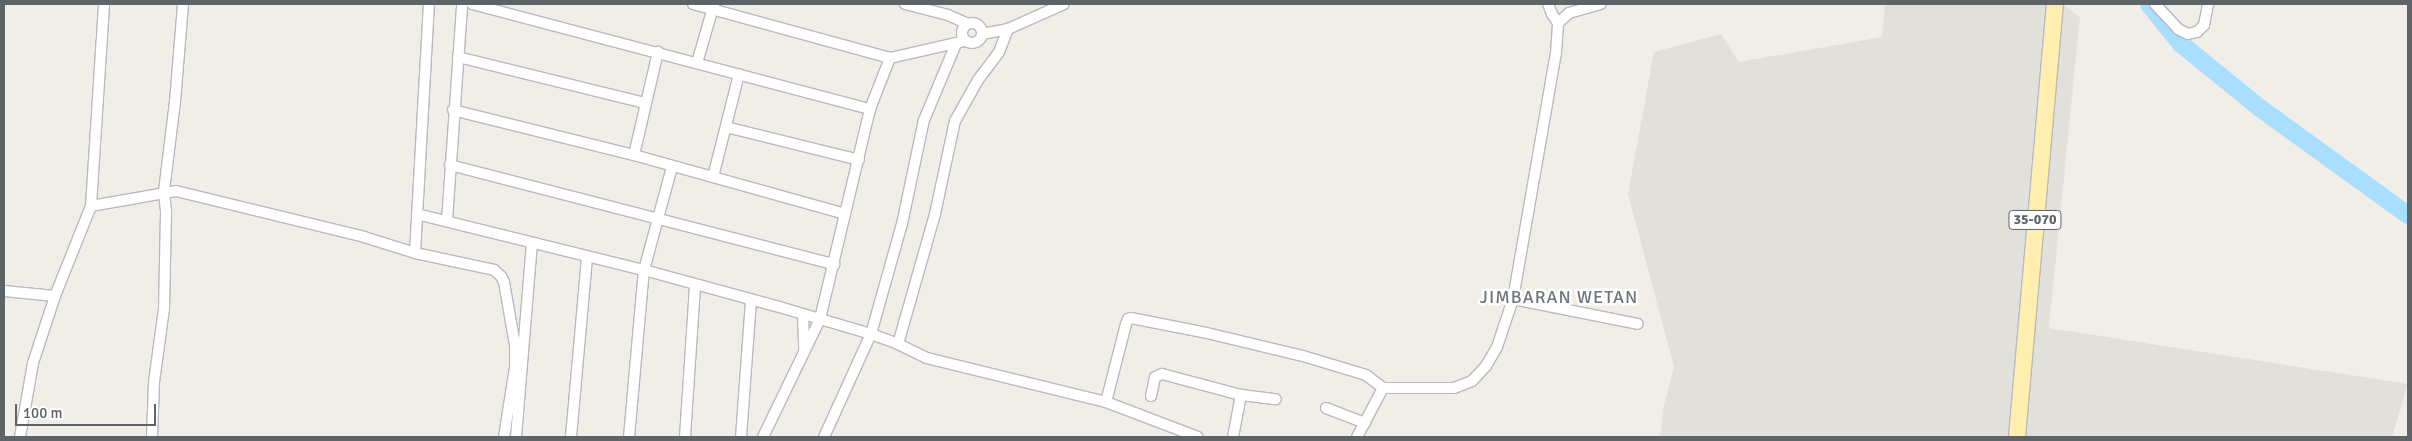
<!DOCTYPE html>
<style>
body{margin:0}
#map{position:relative;width:2412px;height:441px;overflow:hidden;background:#f1eee7;font-family:Signika,sans-serif}
div>[style]{position:absolute}
.industrial>*{inset:0;background:#e2e0db}
.river>*{height:18px;margin:-9px;padding:0 9px;transform-origin:9px;border-radius:9px;background:#a9deff}
.roads{filter:drop-shadow(1px 0 #b7babe) drop-shadow(-1px 0 #b7babe) drop-shadow(0 1px #b7babe) drop-shadow(0 -1px #b7babe)}
.minor>*{height:10px;margin:-5px;padding:0 5px;transform-origin:5px;border-radius:5px;background:#fff}
.minor>.ring{margin:-5px;padding:0;box-sizing:content-box;background:none;border:10px solid #fff;border-radius:50%}
.primary>*{height:16px;margin:-8px;padding:0 8px;transform-origin:8px;border-radius:8px;background:#ffeeae}
span{translate:-50% -50%;white-space:nowrap;text-align:center;line-height:1.15;-webkit-text-stroke:5px #fff;paint-order:stroke}
.shield-label span{padding:1px 4px;background:#fff;border:1px solid;border-radius:4px;-webkit-text-stroke-width:0}
.shield-label{font-size:14px;color:#5e6368;font-weight:700}
.quarter-label{font-size:18px;color:#6f757a;letter-spacing:1px}
.frame{position:absolute;inset:0;border:5px solid #5e6368;pointer-events:none}
.scale{position:absolute;left:15px;top:404px;width:141px;height:22px;box-sizing:border-box;border:2px solid #5e6368;border-top:0;padding-left:6px;font-size:15px;line-height:18px;white-space:nowrap;color:#5e6368;-webkit-text-stroke:4px #fff;paint-order:stroke}
</style>
<div id="map">
<div class="industrial">
<div style="clip-path:polygon(1885px 4px,2062px 4px,2080px 17px,2049px 328px,2408px 384px,2392px 437px,1660px 437px,1663px 409px,1674px 367px,1628px 194px,1654px 52px,1721px 34px,1739px 62px,1882px 37px)"></div>
</div>
<div class="river">
<div style="left:2149px;top:4px;width:51px;rotate:51.3deg"></div>
<div style="left:2181px;top:44px;width:102px;rotate:39deg"></div>
<div style="left:2260px;top:108px;width:183px;rotate:35.9deg"></div>
</div>
<div class="roads">
<div class="minor">
<div style="left:472px;top:4px;width:412px;rotate:14.8deg"></div>
<div style="left:693px;top:4px;width:204px;rotate:15.3deg"></div>
<div style="left:890px;top:58px;width:76px;rotate:-12.9deg"></div>
<div style="left:905px;top:4px;width:44px;rotate:14.3deg"></div>
<div style="left:948px;top:15px;width:22px;rotate:24deg"></div>
<div style="left:1548px;top:4px;width:11px;rotate:68deg"></div>
<div style="left:1552px;top:14px;width:11px;rotate:56deg"></div>
<div style="left:2155px;top:4px;width:34px;rotate:47deg"></div>
<div style="left:2178px;top:29px;width:11px;rotate:27deg"></div>
<div style="left:2188px;top:34px;width:9px;rotate:-13deg"></div>
<div style="left:2197px;top:32px;width:10px;rotate:-45deg"></div>
<div style="left:2204px;top:25px;width:21px;rotate:-79deg"></div>
<div class="ring" style="left:962px;top:23px;width:10px;height:10px"></div>
<div style="left:982px;top:34px;width:26px;rotate:-11deg"></div>
<div style="left:1008px;top:29px;width:61px;rotate:-24.1deg"></div>
<div style="left:458px;top:57px;width:193px;rotate:13.8deg"></div>
<div style="left:697px;top:63px;width:61px;rotate:-73.9deg"></div>
<div style="left:453px;top:110px;width:187px;rotate:14deg"></div>
<div style="left:634px;top:155px;width:219px;rotate:15.6deg"></div>
<div style="left:726px;top:127px;width:137px;rotate:13.9deg"></div>
<div style="left:634px;top:155px;width:106px;rotate:-76.9deg"></div>
<div style="left:450px;top:165px;width:397px;rotate:14.5deg"></div>
<div style="left:713px;top:177px;width:106px;rotate:-75.8deg"></div>
<div style="left:91px;top:206px;width:86px;rotate:-10deg"></div>
<div style="left:176px;top:191px;width:194px;rotate:13.7deg"></div>
<div style="left:364px;top:237px;width:53px;rotate:17.4deg"></div>
<div style="left:415px;top:253px;width:81px;rotate:12.1deg"></div>
<div style="left:494px;top:270px;width:9px;rotate:41deg"></div>
<div style="left:501px;top:276px;width:7px;rotate:63deg"></div>
<div style="left:504px;top:282px;width:64px;rotate:80.1deg"></div>
<div style="left:515px;top:345px;width:22px;rotate:90deg"></div>
<div style="left:515px;top:367px;width:71px;rotate:98.9deg"></div>
<div style="left:417px;top:214px;width:234px;rotate:13.9deg"></div>
<div style="left:644px;top:270px;width:137px;rotate:15.3deg"></div>
<div style="left:776px;top:306px;width:99px;rotate:16.4deg"></div>
<div style="left:871px;top:334px;width:29px;rotate:20deg"></div>
<div style="left:898px;top:344px;width:32px;rotate:26deg"></div>
<div style="left:927px;top:358px;width:184px;rotate:13.8deg"></div>
<div style="left:1106px;top:402px;width:98px;rotate:20.8deg"></div>
<div style="left:447px;top:221px;width:218px;rotate:-86deg"></div>
<div style="left:415px;top:253px;width:249px;rotate:-86.8deg"></div>
<div style="left:4px;top:291px;width:51px;rotate:5.6deg"></div>
<div style="left:1513px;top:299px;width:127px;rotate:11.3deg"></div>
<div style="left:803px;top:314px;width:37px;rotate:88deg"></div>
<div style="left:898px;top:344px;width:135px;rotate:-74.1deg"></div>
<div style="left:935px;top:214px;width:95px;rotate:-77.9deg"></div>
<div style="left:955px;top:121px;width:47px;rotate:-60.7deg"></div>
<div style="left:978px;top:80px;width:35px;rotate:-53deg"></div>
<div style="left:999px;top:52px;width:25px;rotate:-69deg"></div>
<div style="left:1151px;top:396px;width:19px;rotate:-78deg"></div>
<div style="left:1155px;top:377px;width:8px;rotate:-23deg"></div>
<div style="left:1162px;top:374px;width:82px;rotate:14.9deg"></div>
<div style="left:1241px;top:395px;width:35px;rotate:7deg"></div>
<div style="left:1106px;top:402px;width:81px;rotate:-75.6deg"></div>
<div style="left:1126px;top:324px;width:5px;rotate:-68deg"></div>
<div style="left:1128px;top:319px;width:3px;rotate:-18deg"></div>
<div style="left:1131px;top:318px;width:77px;rotate:11.2deg"></div>
<div style="left:1207px;top:333px;width:99px;rotate:13.5deg"></div>
<div style="left:1303px;top:356px;width:66px;rotate:16.8deg"></div>
<div style="left:1366px;top:375px;width:21px;rotate:37deg"></div>
<div style="left:1326px;top:408px;width:42px;rotate:21deg"></div>
<div style="left:20px;top:437px;width:75px;rotate:-80deg"></div>
<div style="left:33px;top:363px;width:71px;rotate:-71.8deg"></div>
<div style="left:55px;top:296px;width:97px;rotate:-68.2deg"></div>
<div style="left:91px;top:206px;width:202px;rotate:-86.3deg"></div>
<div style="left:152px;top:437px;width:55px;rotate:-87.9deg"></div>
<div style="left:154px;top:382px;width:74px;rotate:-82.2deg"></div>
<div style="left:164px;top:309px;width:98px;rotate:-88.8deg"></div>
<div style="left:166px;top:211px;width:20px;rotate:-96deg"></div>
<div style="left:164px;top:191px;width:90px;rotate:-83deg"></div>
<div style="left:175px;top:102px;width:98px;rotate:-85.3deg"></div>
<div style="left:516px;top:437px;width:194px;rotate:-85.3deg"></div>
<div style="left:571px;top:437px;width:181px;rotate:-84.9deg"></div>
<div style="left:629px;top:437px;width:168px;rotate:-84.9deg"></div>
<div style="left:644px;top:270px;width:107px;rotate:-74.8deg"></div>
<div style="left:685px;top:437px;width:151px;rotate:-86.2deg"></div>
<div style="left:741px;top:437px;width:136px;rotate:-85.8deg"></div>
<div style="left:763px;top:437px;width:131px;rotate:-64.2deg"></div>
<div style="left:820px;top:319px;width:216px;rotate:-76.6deg"></div>
<div style="left:870px;top:109px;width:55px;rotate:-68.6deg"></div>
<div style="left:824px;top:437px;width:113px;rotate:-65.5deg"></div>
<div style="left:871px;top:334px;width:114px;rotate:-74.3deg"></div>
<div style="left:902px;top:224px;width:106px;rotate:-78.1deg"></div>
<div style="left:924px;top:120px;width:82px;rotate:-67.2deg"></div>
<div style="left:1233px;top:437px;width:43px;rotate:-79.2deg"></div>
<div style="left:1357px;top:437px;width:55px;rotate:-62deg"></div>
<div style="left:1383px;top:388px;width:71px"></div>
<div style="left:1454px;top:388px;width:19px;rotate:-21deg"></div>
<div style="left:1472px;top:381px;width:21px;rotate:-47deg"></div>
<div style="left:1486px;top:366px;width:22px;rotate:-60deg"></div>
<div style="left:1497px;top:347px;width:51px;rotate:-71.6deg"></div>
<div style="left:1513px;top:299px;width:250px;rotate:-80.1deg"></div>
<div style="left:1556px;top:53px;width:30px;rotate:-86deg"></div>
<div style="left:1558px;top:23px;width:15px;rotate:-42deg"></div>
<div style="left:1569px;top:13px;width:33px;rotate:-16deg"></div>
</div>
<div class="primary">
<div style="left:2017px;top:437px;width:435px;rotate:-85deg"></div>
</div>
</div>
<div class="shield-label">
<span style="left:2035px;top:220px">35-070</span>
</div>
<div class="quarter-label">
<span style="left:1559px;top:297px">JIMBARAN WETAN</span>
</div>
<div class="frame"></div>
<div class="scale">100 m</div>
</div>
